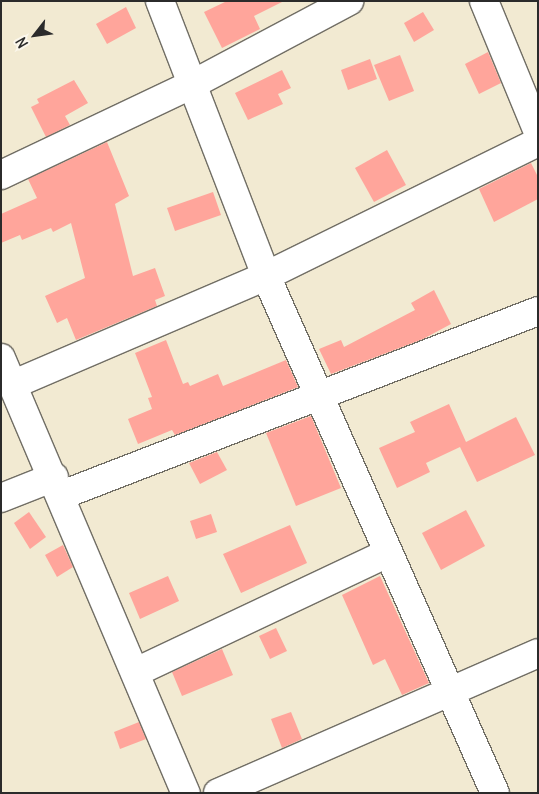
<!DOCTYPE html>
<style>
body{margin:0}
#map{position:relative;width:539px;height:794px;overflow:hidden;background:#f2ead2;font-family:Delius,sans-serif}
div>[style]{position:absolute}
.building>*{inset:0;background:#ffa59b}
.roads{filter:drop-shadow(1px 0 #716e65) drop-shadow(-1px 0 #716e65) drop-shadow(0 1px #716e65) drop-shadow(0 -1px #716e65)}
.minor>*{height:28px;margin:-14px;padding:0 14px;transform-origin:14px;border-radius:14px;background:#fff}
span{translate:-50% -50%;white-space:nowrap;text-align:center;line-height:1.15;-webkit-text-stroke:4.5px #fbf7ec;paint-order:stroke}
.frame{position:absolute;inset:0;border:2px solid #2b2b2b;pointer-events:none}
.north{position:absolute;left:10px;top:10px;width:50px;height:50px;-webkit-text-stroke:4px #fbf7ec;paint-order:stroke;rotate:240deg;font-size:14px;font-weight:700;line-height:20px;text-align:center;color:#2b2b2b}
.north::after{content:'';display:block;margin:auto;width:18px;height:22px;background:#2b2b2b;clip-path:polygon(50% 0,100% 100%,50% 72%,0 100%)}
</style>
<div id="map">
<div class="building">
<div style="clip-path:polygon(227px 1px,284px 1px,254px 16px,260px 29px,222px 48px,204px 12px)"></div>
<div style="clip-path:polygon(126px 7px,136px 28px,107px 44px,96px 24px)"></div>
<div style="clip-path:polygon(423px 12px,434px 30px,414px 42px,404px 23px)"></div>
<div style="clip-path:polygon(488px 52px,501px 83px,479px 94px,465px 64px)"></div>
<div style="clip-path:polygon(400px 55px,414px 91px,389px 101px,374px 65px)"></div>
<div style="clip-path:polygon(370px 59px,377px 79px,348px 90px,341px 70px)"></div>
<div style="clip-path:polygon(282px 70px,291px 88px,278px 94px,283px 104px,248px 120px,235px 93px)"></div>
<div style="clip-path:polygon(74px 80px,88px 103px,65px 116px,70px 125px,46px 137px,31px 107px,39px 103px,37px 99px)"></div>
<div style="clip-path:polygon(107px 142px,129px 196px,115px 204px,133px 276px,155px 268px,165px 296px,155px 300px,157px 306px,76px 340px,67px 318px,57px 323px,45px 296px,85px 278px,71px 223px,53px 232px,51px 228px,22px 240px,20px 235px,1px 243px,1px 214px,37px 198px,28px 179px)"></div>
<div style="clip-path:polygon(387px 150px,406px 185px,374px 202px,355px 168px)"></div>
<div style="clip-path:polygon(531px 163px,538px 177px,538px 199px,494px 222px,479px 189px)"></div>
<div style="clip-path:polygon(213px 192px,221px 215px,175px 231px,167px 208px)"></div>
<div style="clip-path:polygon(434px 290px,451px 324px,423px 339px,331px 374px,319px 349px,341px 340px,344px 347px,415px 310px,411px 303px)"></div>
<div style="clip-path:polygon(166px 340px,183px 384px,188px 382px,190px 386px,218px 374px,223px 386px,286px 360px,298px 387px,175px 435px,172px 430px,138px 444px,128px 419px,152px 409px,148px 398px,152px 397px,135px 353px)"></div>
<div style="clip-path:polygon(449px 404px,466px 442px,516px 417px,535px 455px,477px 482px,460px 447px,426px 463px,430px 472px,397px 488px,379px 448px,415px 432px,410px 422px)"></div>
<div style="clip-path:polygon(311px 416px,341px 488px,296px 506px,266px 433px)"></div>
<div style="clip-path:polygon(217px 452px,227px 470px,200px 484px,189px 463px)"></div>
<div style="clip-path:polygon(466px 510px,485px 546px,441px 570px,422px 533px)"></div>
<div style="clip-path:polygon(29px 512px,46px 537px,30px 549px,14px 523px)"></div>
<div style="clip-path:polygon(211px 514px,217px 532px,196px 539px,190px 521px)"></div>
<div style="clip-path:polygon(290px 525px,307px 563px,241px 593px,223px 554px)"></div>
<div style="clip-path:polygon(63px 545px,73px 567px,57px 577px,45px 555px)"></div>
<div style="clip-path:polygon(168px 576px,179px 601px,140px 619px,129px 593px)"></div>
<div style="clip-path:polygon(380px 576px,429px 683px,402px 695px,385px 659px,373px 665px,342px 595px)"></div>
<div style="clip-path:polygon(276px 628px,287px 651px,270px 659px,259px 636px)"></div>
<div style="clip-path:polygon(222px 649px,233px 675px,182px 696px,172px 672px)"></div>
<div style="clip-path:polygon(291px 712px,302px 739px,282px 748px,271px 719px)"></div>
<div style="clip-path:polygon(139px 722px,146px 739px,120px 749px,114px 732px)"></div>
</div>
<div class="roads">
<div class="minor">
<div style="left:160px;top:1px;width:295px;rotate:68.9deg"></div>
<div style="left:266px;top:276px;width:565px;rotate:66.11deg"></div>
<div style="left:484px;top:1px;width:142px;rotate:67.6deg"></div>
<div style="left:1px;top:175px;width:212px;rotate:-25.4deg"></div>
<div style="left:193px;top:84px;width:177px;rotate:-28deg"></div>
<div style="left:1px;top:358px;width:473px;rotate:67deg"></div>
<div style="left:14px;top:384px;width:274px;rotate:-23.2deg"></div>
<div style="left:266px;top:276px;width:303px;rotate:-26.2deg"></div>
<div style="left:62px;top:495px;width:510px;rotate:-21.13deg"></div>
<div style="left:1px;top:498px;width:57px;rotate:-21.6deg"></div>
<div style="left:136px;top:672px;width:279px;rotate:-25.3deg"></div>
<div style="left:218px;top:793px;width:349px;rotate:-23.6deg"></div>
</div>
</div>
<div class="frame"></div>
<div class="north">N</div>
</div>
